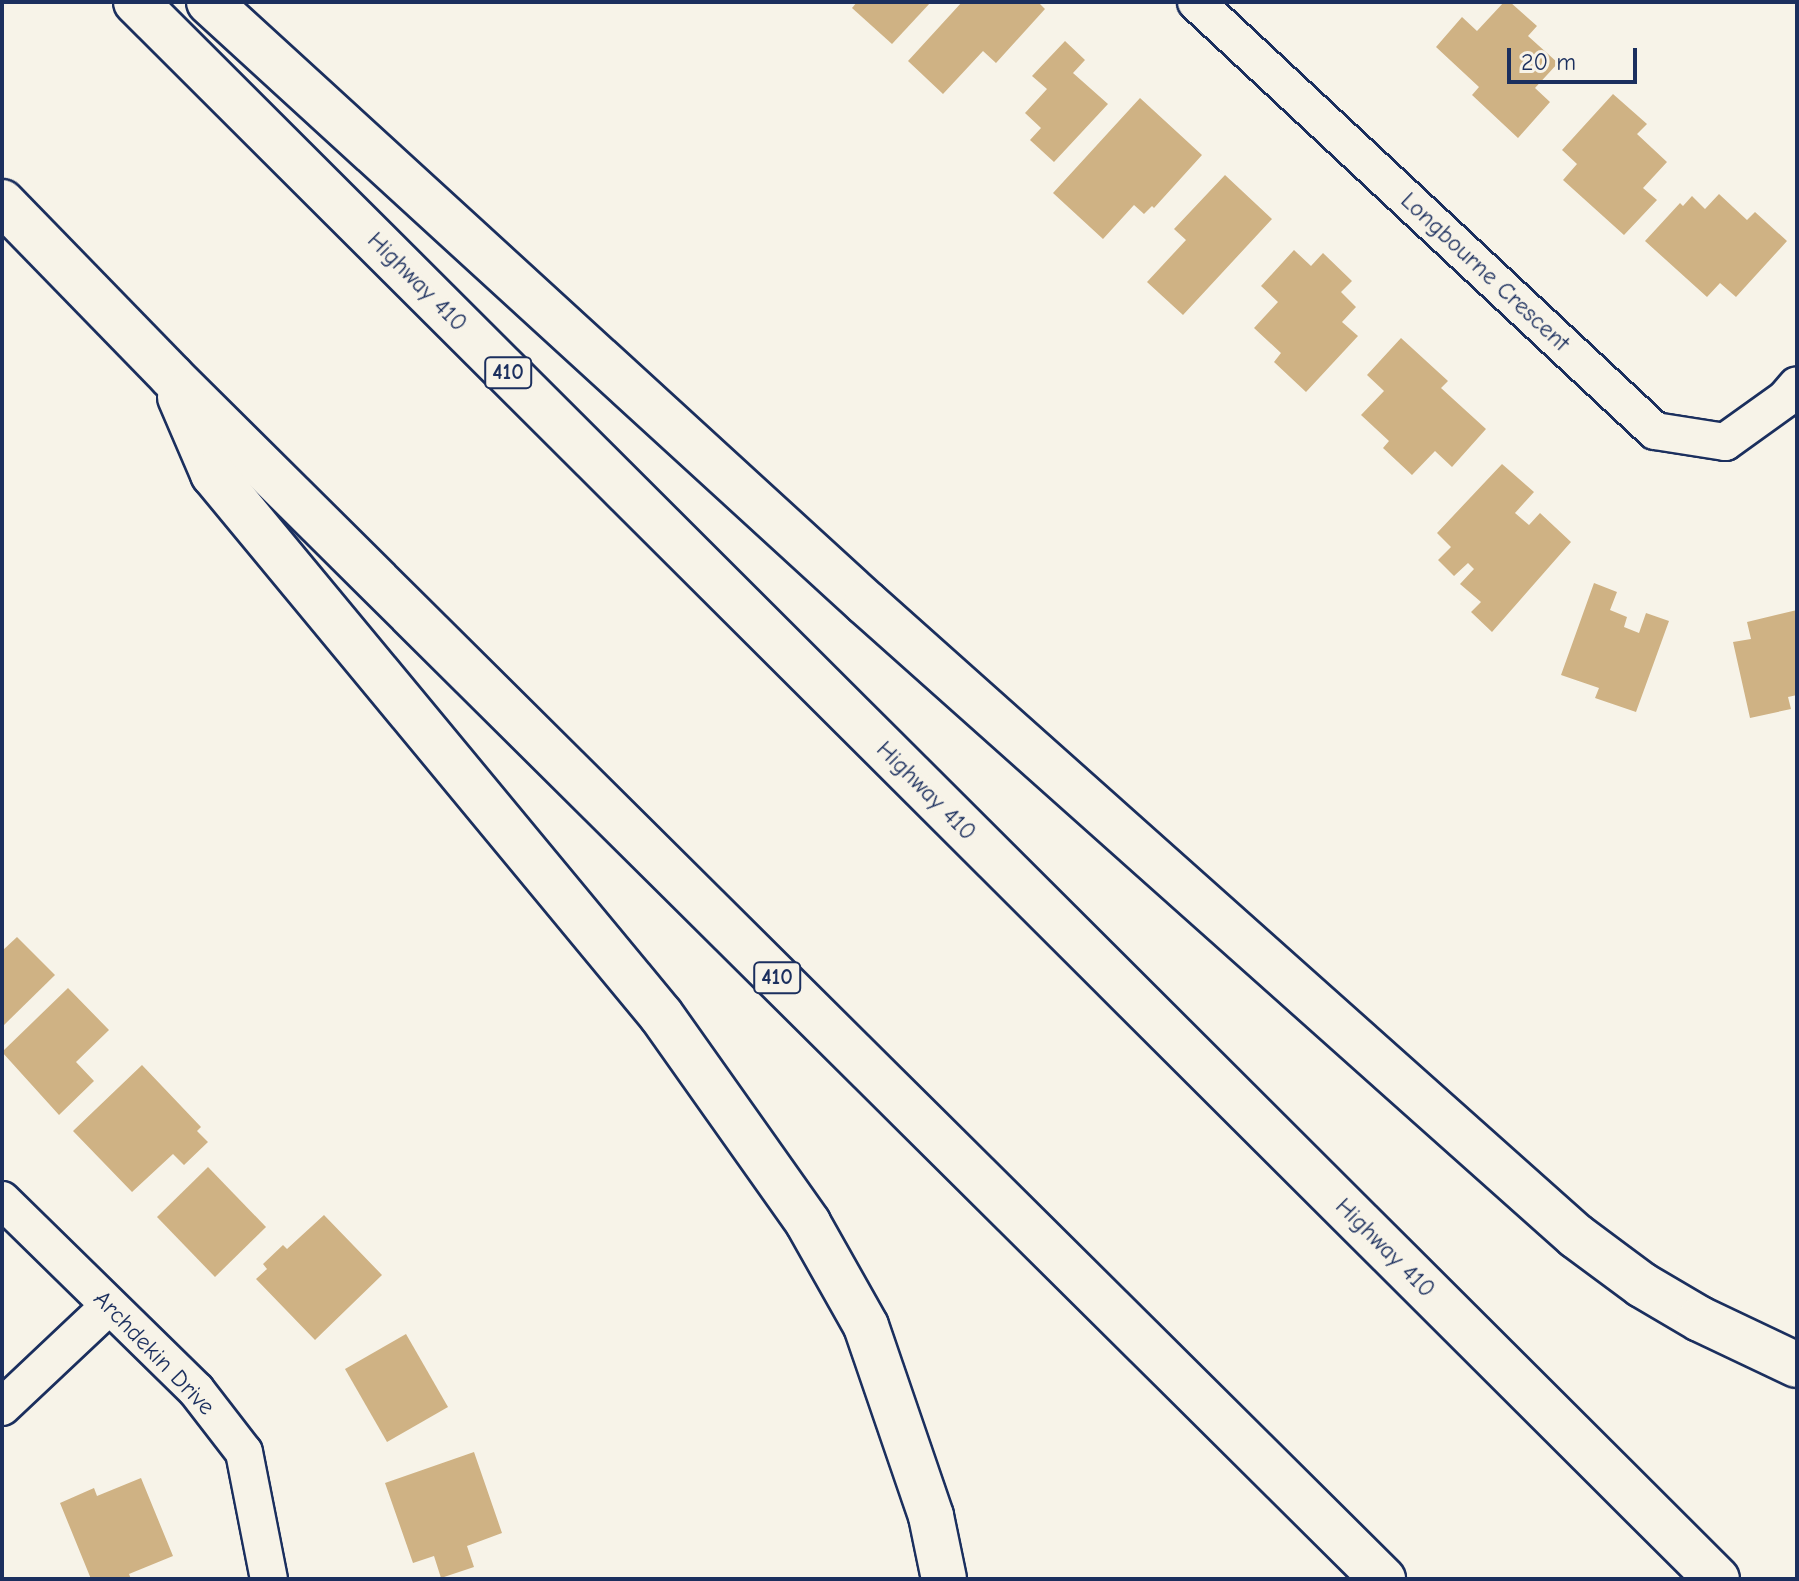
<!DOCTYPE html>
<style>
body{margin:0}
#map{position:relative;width:1799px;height:1581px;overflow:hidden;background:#f7f3e8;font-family:"Comic Neue",sans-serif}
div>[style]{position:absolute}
.building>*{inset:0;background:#cfb284}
.roads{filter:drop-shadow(2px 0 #1b2f5e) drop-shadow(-2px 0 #1b2f5e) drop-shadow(0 2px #1b2f5e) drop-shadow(0 -2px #1b2f5e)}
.minor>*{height:36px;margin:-18px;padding:0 18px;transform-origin:18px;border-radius:18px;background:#f7f3e8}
.motorway>*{height:44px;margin:-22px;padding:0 22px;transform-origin:22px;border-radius:22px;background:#f7f3e8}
span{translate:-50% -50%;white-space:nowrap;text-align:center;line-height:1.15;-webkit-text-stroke:7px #f7f3e8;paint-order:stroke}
.shield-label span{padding:2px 6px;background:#f7f3e8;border:2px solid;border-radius:6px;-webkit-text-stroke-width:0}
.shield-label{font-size:22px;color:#1b2f5e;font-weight:700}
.street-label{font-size:24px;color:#1b2f5e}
.frame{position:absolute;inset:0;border:4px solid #1b2f5e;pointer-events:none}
.scale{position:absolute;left:1507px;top:48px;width:130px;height:36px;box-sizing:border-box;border:4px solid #1b2f5e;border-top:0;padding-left:10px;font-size:24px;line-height:28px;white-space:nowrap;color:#1b2f5e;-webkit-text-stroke:6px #f7f3e8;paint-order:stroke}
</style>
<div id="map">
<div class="building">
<div style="clip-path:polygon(857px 2px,931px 2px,892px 44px,852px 8px)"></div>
<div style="clip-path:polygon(962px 2px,1038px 2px,1045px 9px,996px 63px,983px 51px,943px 94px,908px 61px)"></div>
<div style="clip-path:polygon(1504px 2px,1510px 2px,1537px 26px,1528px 36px,1558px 63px,1535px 88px,1550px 102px,1518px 138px,1472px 95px,1479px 87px,1436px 47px,1462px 17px,1477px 31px)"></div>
<div style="clip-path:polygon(1065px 41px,1085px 60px,1073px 73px,1108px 104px,1054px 162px,1030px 140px,1041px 128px,1025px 113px,1047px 89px,1032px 76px)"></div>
<div style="clip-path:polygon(1613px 94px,1647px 124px,1637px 134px,1667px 162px,1643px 188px,1657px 200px,1624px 235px,1563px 180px,1577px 164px,1562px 150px)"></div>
<div style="clip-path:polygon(1140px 98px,1202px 155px,1154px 208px,1152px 206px,1144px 214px,1134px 205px,1103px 239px,1053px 193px)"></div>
<div style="clip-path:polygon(1225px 175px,1272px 219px,1183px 315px,1147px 282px,1186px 240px,1174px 229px)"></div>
<div style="clip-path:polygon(1719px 194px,1747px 220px,1755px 212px,1787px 241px,1736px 297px,1720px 283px,1707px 297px,1645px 241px,1680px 203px,1683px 206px,1692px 196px,1705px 209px)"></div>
<div style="clip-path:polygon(1294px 250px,1311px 266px,1323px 253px,1352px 281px,1341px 292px,1356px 307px,1342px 322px,1358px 336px,1306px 392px,1274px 362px,1281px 353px,1254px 328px,1278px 302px,1261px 286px)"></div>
<div style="clip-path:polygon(1401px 338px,1448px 381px,1441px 388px,1486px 429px,1452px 467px,1435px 451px,1412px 475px,1383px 448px,1389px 441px,1361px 415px,1384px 391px,1367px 375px)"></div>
<div style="clip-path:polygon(1502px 464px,1534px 492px,1515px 513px,1529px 525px,1540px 513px,1571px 542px,1492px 632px,1471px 612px,1481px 602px,1460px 584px,1474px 569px,1468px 563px,1454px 576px,1438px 560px,1451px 547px,1437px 533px)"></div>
<div style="clip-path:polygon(1594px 583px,1617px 592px,1610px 610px,1627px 617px,1624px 627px,1639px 633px,1646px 613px,1669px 621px,1636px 712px,1595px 698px,1599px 688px,1561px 675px)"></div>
<div style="clip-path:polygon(1797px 610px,1797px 695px,1788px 697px,1791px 709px,1750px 718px,1733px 642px,1751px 639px,1747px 622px)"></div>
<div style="clip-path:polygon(17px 937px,55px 975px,2px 1027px,2px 951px)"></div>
<div style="clip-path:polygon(68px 988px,109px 1030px,76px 1062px,94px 1081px,59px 1115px,2px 1052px)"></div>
<div style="clip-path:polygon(142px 1065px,201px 1127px,197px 1131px,208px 1142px,184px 1165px,173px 1154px,132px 1192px,73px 1131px)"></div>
<div style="clip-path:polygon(208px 1167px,266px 1227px,215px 1277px,157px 1217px)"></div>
<div style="clip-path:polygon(324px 1215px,382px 1275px,315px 1340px,256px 1279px,267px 1269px,263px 1264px,283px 1245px,287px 1249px)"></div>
<div style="clip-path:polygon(406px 1334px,448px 1407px,387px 1442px,345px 1369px)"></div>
<div style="clip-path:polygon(474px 1452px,502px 1533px,467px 1546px,474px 1567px,441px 1578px,434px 1556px,413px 1563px,385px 1483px)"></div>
<div style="clip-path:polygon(141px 1478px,173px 1556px,129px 1574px,131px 1579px,91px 1579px,60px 1503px,94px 1488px,97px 1496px)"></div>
</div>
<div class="roads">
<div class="minor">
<div style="left:1196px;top:2px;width:628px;rotate:43.07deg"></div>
<div style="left:1655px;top:431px;width:71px;rotate:8.9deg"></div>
<div style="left:1725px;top:442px;width:74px;rotate:-35.6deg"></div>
<div style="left:1785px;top:399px;width:18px;rotate:-49deg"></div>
<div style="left:2px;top:1200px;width:272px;rotate:44.4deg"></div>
<div style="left:196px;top:1390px;width:78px;rotate:52.3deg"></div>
<div style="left:244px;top:1452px;width:129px;rotate:78.9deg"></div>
<div style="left:2px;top:1407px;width:147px;rotate:-43.3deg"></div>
</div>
<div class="motorway">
<div style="left:136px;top:2px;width:2233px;rotate:44.93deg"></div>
<div style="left:209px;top:2px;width:890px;rotate:42.45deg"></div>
<div style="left:866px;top:603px;width:951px;rotate:41.72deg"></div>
<div style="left:1576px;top:1236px;width:82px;rotate:36.6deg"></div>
<div style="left:1642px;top:1285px;width:67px;rotate:30.4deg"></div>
<div style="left:1700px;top:1319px;width:107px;rotate:25.4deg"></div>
<div style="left:2px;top:202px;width:243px;rotate:45.8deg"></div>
<div style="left:171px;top:376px;width:1708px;rotate:44.79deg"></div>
<div style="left:180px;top:397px;width:84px;rotate:66.8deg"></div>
<div style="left:213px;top:474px;width:702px;rotate:50.37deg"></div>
<div style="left:661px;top:1015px;width:255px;rotate:54.7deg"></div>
<div style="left:808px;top:1223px;width:118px;rotate:60.6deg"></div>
<div style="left:866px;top:1326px;width:201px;rotate:71.1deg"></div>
<div style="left:931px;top:1516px;width:64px;rotate:78.3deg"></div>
</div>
</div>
<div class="shield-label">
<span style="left:508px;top:373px">410</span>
<span style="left:777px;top:978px">410</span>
</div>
<div class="street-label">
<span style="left:1485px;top:272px;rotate:43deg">Longbourne Crescent</span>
<span style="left:417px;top:282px;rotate:45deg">Highway 410</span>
<span style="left:926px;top:791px;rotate:45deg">Highway 410</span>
<span style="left:1385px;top:1248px;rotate:45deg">Highway 410</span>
<span style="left:154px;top:1353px;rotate:46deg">Archdekin Drive</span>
</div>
<div class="frame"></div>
<div class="scale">20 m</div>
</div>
